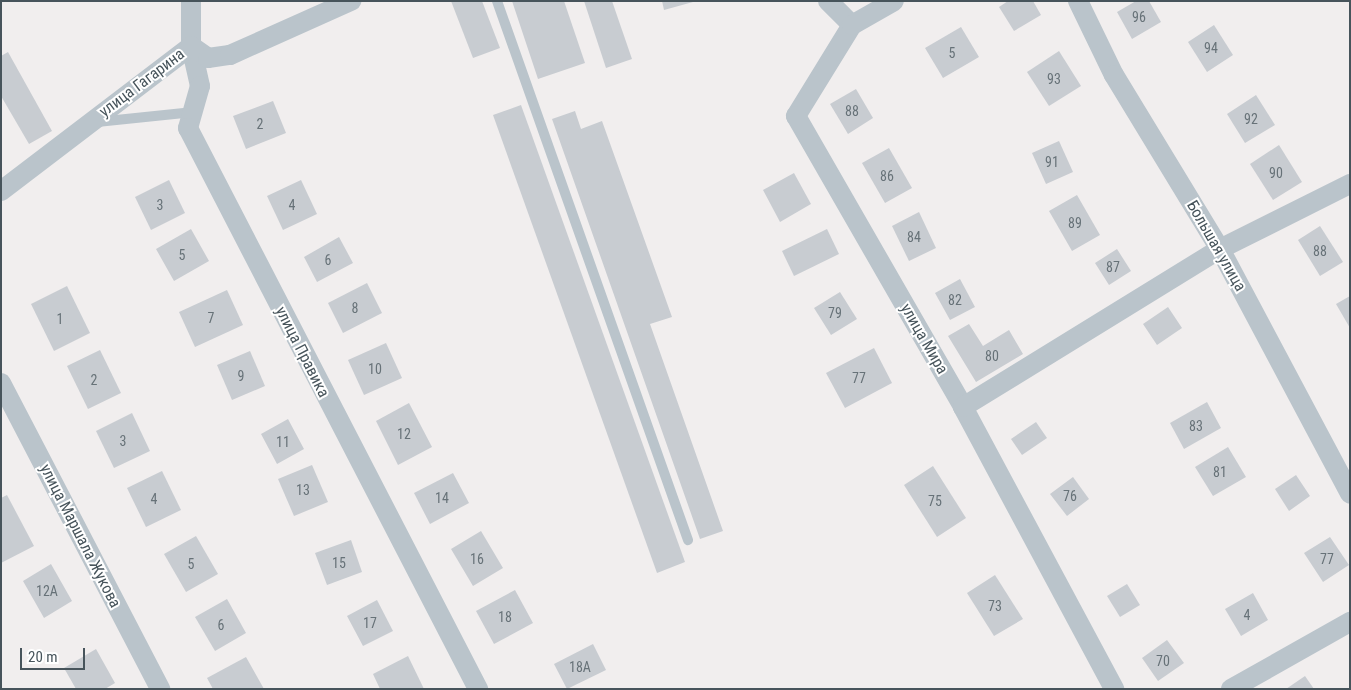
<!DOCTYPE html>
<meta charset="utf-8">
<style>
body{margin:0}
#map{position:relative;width:1351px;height:690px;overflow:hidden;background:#f1eeee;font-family:"Roboto Condensed",sans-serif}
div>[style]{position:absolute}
.building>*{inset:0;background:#c8ccd1}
.lane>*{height:10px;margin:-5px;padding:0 5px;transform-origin:5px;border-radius:5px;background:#bac4cb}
.street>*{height:20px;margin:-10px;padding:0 10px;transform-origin:10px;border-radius:10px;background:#bac4cb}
span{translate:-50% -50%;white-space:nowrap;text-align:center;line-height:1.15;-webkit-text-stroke:4px #fff;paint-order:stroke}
.number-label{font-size:14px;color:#677278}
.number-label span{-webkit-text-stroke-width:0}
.street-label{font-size:16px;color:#47545b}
.frame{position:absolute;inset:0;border:2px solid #47545b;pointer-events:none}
.scale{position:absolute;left:20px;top:648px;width:65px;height:22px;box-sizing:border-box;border:2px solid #47545b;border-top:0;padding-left:6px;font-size:15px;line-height:18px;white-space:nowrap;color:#47545b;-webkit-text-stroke:4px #fff;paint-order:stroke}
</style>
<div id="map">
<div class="building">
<div style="clip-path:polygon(451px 1px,482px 1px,500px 48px,473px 58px)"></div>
<div style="clip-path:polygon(512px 1px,564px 1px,585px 63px,538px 79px)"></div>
<div style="clip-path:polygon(584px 1px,612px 1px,632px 59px,606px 68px)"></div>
<div style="clip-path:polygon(662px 1px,693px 1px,693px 2px,664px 10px)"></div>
<div style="clip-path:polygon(1008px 1px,1033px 1px,1041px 15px,1014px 31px,999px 7px)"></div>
<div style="clip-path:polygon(1136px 1px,1149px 1px,1161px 22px,1132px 39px,1117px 12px)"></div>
<div style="clip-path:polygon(1214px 25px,1233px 55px,1207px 72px,1188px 42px)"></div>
<div style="clip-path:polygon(961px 27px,979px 57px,943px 78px,925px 48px)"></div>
<div style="clip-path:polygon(1059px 51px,1081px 86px,1049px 106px,1027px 72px)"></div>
<div style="clip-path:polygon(8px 52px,52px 131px,29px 144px,1px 96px,1px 56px)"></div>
<div style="clip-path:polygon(856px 89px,873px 118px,848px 134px,830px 104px)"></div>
<div style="clip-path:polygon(1256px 95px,1275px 125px,1245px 143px,1227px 114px)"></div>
<div style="clip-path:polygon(273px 101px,286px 133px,246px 149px,233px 116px)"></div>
<div style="clip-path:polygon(521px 105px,685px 562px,657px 573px,493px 115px)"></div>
<div style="clip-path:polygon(575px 111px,581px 129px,602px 121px,672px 317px,650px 324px,723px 531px,700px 539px,552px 119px)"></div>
<div style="clip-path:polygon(1059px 141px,1073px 172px,1046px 184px,1032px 153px)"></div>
<div style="clip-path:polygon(1279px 145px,1302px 182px,1273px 200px,1250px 164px)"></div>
<div style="clip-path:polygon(889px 148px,912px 188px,885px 203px,862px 163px)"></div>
<div style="clip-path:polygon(794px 173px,811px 204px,780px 222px,763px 190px)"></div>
<div style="clip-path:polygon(169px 180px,185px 213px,151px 230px,135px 197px)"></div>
<div style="clip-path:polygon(301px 180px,317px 214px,283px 230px,267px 196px)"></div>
<div style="clip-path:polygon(1077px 195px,1100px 235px,1072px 251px,1049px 211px)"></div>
<div style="clip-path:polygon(919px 212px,936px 248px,909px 261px,892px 226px)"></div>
<div style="clip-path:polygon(1320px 226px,1343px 262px,1320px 276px,1298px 240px)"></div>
<div style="clip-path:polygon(191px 229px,209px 261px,174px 281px,156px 249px)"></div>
<div style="clip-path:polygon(827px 229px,839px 254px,794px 276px,782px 251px)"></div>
<div style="clip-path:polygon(339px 237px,353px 263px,317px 282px,304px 257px)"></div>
<div style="clip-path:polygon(1117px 249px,1131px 271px,1109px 285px,1095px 263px)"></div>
<div style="clip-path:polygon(960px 279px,975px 307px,950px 320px,935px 293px)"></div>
<div style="clip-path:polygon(367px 283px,382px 313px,343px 333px,328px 303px)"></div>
<div style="clip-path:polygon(67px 286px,90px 333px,54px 351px,31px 304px)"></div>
<div style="clip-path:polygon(227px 290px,243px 325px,195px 347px,179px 312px)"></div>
<div style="clip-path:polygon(840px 292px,857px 319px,831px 335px,814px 308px)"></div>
<div style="clip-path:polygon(1350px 296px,1350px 328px,1336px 304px)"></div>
<div style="clip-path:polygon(1168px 307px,1182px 328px,1157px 345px,1143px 324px)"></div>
<div style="clip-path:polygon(969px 324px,983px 346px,1009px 330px,1023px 354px,976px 382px,948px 336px)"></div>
<div style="clip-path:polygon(386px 343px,402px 378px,364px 395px,348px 360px)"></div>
<div style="clip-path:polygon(874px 348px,892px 383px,845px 408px,826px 373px)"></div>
<div style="clip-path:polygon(100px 350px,121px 393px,88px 409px,67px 366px)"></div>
<div style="clip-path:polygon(250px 351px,265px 386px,232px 400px,217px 365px)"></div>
<div style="clip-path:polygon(1207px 402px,1221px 428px,1184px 449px,1170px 423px)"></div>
<div style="clip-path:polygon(409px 403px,432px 447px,398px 465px,376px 421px)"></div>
<div style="clip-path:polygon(132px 413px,150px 451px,114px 468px,96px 431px)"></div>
<div style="clip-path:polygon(288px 419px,304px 449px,277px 464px,261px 434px)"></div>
<div style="clip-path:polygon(1036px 422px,1047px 438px,1022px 455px,1011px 439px)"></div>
<div style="clip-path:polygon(1228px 447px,1246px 477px,1213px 496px,1195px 467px)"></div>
<div style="clip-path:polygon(312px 465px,328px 502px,294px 516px,278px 479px)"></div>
<div style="clip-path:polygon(933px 466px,966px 518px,937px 537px,904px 485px)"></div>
<div style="clip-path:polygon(162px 471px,181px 510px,146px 527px,127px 488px)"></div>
<div style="clip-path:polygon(453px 473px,469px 503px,430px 524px,414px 493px)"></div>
<div style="clip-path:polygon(1296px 475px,1310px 496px,1289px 511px,1275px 489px)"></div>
<div style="clip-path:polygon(1073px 477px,1089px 499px,1067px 516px,1050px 494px)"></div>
<div style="clip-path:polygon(7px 495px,34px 546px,1px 563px,1px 498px)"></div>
<div style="clip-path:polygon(481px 531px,503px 568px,473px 586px,451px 549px)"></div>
<div style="clip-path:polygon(196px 536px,218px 574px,186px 592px,164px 554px)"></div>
<div style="clip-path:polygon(1330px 537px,1349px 565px,1323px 582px,1304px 553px)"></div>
<div style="clip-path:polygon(351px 540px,362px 572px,327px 585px,315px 553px)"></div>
<div style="clip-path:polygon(51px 564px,72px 601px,44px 618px,23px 581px)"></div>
<div style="clip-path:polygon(995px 575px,1023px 619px,994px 636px,967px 593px)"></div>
<div style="clip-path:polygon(1127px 584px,1140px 605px,1120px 617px,1107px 596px)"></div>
<div style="clip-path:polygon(515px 590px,533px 623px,494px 644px,476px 611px)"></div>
<div style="clip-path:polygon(1253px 593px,1268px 620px,1241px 636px,1225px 609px)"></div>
<div style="clip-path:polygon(227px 599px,246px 633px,215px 651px,195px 617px)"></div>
<div style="clip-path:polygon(377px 600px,393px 631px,363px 646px,347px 616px)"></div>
<div style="clip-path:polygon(1167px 640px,1184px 663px,1158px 681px,1142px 658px)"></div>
<div style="clip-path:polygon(593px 644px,606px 670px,567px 689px,554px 664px)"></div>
<div style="clip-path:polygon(96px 649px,115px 683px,105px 689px,76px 689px,64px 668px)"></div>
<div style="clip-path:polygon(408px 656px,424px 689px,380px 689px,373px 674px)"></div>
<div style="clip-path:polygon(246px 657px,264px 689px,213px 689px,207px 678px)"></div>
<div style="clip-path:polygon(1305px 676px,1314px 689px,1286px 689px)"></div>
</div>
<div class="lane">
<div style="left:497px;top:1px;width:572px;rotate:70.49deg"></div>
<div style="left:97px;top:122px;width:97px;rotate:-5.9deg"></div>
</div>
<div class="street">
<div style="left:191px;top:1px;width:45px;rotate:90deg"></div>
<div style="left:191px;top:46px;width:41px;rotate:77.3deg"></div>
<div style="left:200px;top:86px;width:44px;rotate:105.9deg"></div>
<div style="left:188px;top:128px;width:632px;rotate:62.66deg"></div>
<div style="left:828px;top:1px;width:34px;rotate:45deg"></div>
<div style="left:852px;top:25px;width:107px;rotate:121.6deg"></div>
<div style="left:796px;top:116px;width:336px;rotate:60.1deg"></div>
<div style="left:963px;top:407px;width:320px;rotate:61.8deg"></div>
<div style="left:1078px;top:1px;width:82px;rotate:64.1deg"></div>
<div style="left:1114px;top:75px;width:204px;rotate:58.7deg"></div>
<div style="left:1220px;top:249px;width:277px;rotate:62deg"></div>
<div style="left:852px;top:25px;width:48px;rotate:-29.7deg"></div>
<div style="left:1px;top:191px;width:239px;rotate:-37.3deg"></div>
<div style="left:191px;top:46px;width:21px;rotate:35deg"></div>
<div style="left:208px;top:58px;width:22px;rotate:-8deg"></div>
<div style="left:230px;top:55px;width:133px;rotate:-24.1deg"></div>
<div style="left:1px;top:383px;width:345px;rotate:62.5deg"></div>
<div style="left:963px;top:407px;width:302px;rotate:-31.6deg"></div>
<div style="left:1220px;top:249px;width:145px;rotate:-26.6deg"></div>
<div style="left:1231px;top:689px;width:137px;rotate:-29.4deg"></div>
</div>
<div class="number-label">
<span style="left:1139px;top:17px">96</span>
<span style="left:1211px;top:48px">94</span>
<span style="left:952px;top:53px">5</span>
<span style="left:1054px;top:79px">93</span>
<span style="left:852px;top:111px">88</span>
<span style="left:1251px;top:119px">92</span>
<span style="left:260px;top:124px">2</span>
<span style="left:1052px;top:162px">91</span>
<span style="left:1276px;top:173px">90</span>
<span style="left:887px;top:176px">86</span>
<span style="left:160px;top:205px">3</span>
<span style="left:292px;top:205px">4</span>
<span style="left:1075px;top:223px">89</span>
<span style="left:914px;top:237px">84</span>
<span style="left:1320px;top:251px">88</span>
<span style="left:182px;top:255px">5</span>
<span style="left:328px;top:260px">6</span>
<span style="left:1113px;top:267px">87</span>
<span style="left:955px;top:300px">82</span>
<span style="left:355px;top:308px">8</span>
<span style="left:835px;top:313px">79</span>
<span style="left:211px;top:318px">7</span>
<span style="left:60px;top:319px">1</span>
<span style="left:992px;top:356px">80</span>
<span style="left:375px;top:369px">10</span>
<span style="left:241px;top:376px">9</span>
<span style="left:859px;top:378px">77</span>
<span style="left:94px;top:380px">2</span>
<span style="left:1196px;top:426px">83</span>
<span style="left:404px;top:434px">12</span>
<span style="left:123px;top:441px">3</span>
<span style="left:283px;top:442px">11</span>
<span style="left:1220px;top:472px">81</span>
<span style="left:303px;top:490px">13</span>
<span style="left:1070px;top:496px">76</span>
<span style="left:442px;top:498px">14</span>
<span style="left:154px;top:499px">4</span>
<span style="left:935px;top:501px">75</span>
<span style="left:477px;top:559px">16</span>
<span style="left:1327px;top:559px">77</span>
<span style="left:339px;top:563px">15</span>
<span style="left:191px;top:564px">5</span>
<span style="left:47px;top:591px">12А</span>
<span style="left:995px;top:606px">73</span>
<span style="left:1247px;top:615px">4</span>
<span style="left:505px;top:617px">18</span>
<span style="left:370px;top:623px">17</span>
<span style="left:221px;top:625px">6</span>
<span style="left:1163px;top:661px">70</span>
<span style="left:580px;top:667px">18А</span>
</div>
<div class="street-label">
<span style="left:142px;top:83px;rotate:-37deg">улица Гагарина</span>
<span style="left:1216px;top:246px;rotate:60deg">Большая улица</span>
<span style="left:924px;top:339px;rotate:60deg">улица Мира</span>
<span style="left:302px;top:352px;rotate:63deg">улица Правика</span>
<span style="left:80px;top:536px;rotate:63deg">улица Маршала Жукова</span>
</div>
<div class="frame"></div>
<div class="scale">20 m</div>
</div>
